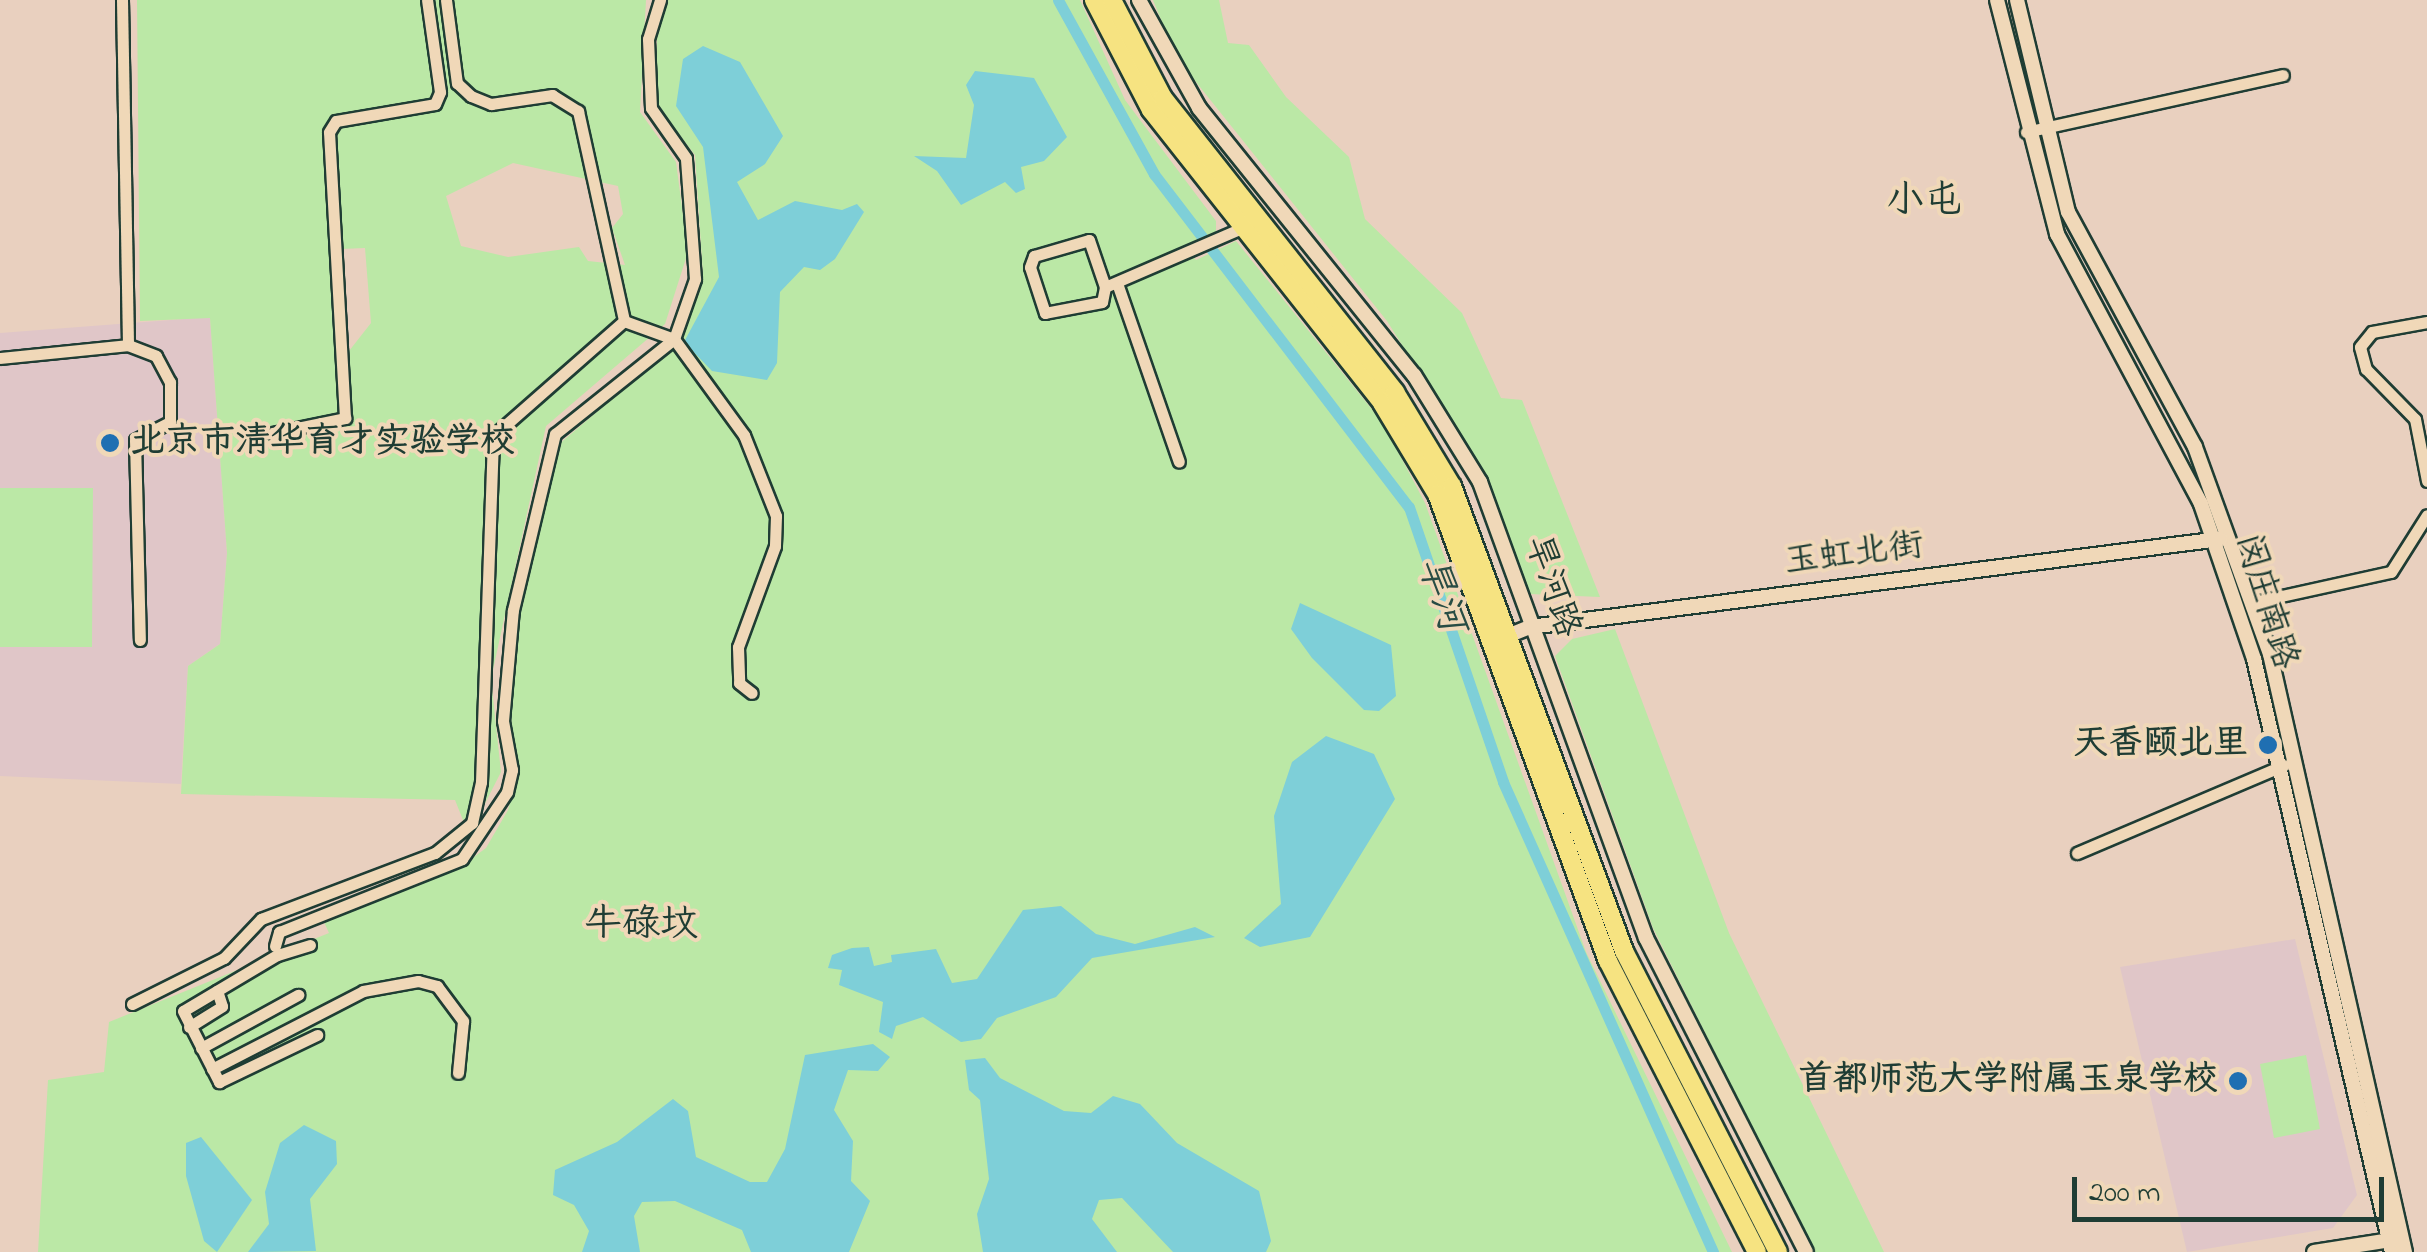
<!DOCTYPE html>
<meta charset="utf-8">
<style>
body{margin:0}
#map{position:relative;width:2427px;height:1252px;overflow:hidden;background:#e9d0bf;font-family:"Indie Flower","LXGW WenKai TC",sans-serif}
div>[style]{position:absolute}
.built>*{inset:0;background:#e0c6c8}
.green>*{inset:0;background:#bbe8a6}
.water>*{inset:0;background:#7ecfd8}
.canal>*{height:11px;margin:-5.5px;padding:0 5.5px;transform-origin:5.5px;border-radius:5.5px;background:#7ecfd8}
.roads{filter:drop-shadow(2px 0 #1f3d34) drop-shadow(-2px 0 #1f3d34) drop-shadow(0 2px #1f3d34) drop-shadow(0 -2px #1f3d34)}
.minor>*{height:11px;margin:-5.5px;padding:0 5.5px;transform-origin:5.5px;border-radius:5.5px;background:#f0d8b8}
.tertiary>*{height:14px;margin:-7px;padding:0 7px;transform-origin:7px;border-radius:7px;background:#f0d8b8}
.primary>*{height:18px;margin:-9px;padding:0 9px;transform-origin:9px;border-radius:9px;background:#f6e381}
.dots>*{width:28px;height:28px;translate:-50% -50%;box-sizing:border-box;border:5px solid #f0d8b8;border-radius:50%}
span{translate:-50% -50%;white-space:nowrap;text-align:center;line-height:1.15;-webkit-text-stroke:8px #f0d8b8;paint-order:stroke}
.poi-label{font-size:35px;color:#1f3d34;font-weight:700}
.left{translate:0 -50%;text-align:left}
.right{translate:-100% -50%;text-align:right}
.street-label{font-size:35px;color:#1f3d34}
.neighbourhood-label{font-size:38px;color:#1f3d34}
.water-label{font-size:38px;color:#284c44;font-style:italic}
.scale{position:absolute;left:2072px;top:1177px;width:312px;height:45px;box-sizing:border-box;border:5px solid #1f3d34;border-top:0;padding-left:12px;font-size:30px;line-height:35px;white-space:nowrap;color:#1f3d34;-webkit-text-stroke:8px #f0d8b8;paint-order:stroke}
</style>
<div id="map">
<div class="built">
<div style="clip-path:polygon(210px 317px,227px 553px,220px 644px,188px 666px,181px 784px,0 776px,0 333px)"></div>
<div style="clip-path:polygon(2295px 939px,2357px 1195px,2333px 1228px,2187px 1252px,2120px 967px)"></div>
</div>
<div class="green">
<div style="clip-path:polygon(evenodd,137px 0,429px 0,446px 80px,435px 0,646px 0,640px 112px,676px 162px,688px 252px,665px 324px,546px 426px,491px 679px,501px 772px,469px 835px,455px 800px,181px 794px,188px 666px,220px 644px,227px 553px,210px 318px,140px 321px,137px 0,513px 163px,618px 186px,623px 214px,612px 228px,625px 265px,588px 261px,579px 247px,508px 257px,461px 246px,446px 196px,513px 163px,137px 0,365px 248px,371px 323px,349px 351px,341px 249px,365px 248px)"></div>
<div style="clip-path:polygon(667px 0,1080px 0,1125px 100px,1216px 221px,1216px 232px,1186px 248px,1196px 260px,1236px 241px,1383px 423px,1425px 503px,1586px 952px,1732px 1252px,38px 1252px,48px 1080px,104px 1072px,109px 1022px,329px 933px,324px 922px,463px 865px,486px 848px,508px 810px,517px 776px,511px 719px,519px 621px,558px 445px,681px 340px,703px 276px,695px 155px,657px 106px,657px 38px)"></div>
<div style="clip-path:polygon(1153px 0,1219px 0,1228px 43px,1249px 45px,1286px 97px,1349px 157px,1365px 219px,1462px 313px,1501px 398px,1522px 400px,1600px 597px,1530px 594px,1488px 482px,1387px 321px,1176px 57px)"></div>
<div style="clip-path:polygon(0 488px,93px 488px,92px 647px,0 647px)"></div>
<div style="clip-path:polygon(1615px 629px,1729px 933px,1884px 1252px,1814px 1252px,1653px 928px,1555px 656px,1572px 639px)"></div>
<div style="clip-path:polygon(2306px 1055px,2320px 1129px,2274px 1138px,2260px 1064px)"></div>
</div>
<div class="water">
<div style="clip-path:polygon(703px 46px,740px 62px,783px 136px,765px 164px,737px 182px,758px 220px,795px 201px,842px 210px,857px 204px,864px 212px,835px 259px,820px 270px,804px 267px,780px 292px,777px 363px,767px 380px,712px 371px,684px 342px,719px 277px,703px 147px,676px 106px,683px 59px)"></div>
<div style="clip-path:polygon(975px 71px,1034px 78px,1067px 137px,1044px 161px,1021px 167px,1025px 189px,1016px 193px,1005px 182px,961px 205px,937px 171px,914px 156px,966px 158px,974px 105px,966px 85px)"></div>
<div style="clip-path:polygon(1300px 603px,1391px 645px,1396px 696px,1379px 711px,1364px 710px,1312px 658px,1291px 629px)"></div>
<div style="clip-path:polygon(1326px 736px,1374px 754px,1395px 799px,1310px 937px,1260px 947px,1244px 938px,1281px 904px,1274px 816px,1292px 762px)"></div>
<div style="clip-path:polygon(1061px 906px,1096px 934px,1135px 944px,1195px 927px,1215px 937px,1092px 958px,1056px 997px,997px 1018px,981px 1039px,961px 1042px,923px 1017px,896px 1026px,892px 1039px,879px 1032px,883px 1002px,839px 985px,842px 970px,828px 968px,832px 955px,852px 948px,869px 947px,874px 966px,892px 962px,891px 955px,936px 949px,952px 983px,977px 979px,1023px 910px)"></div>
<div style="clip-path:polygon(873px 1044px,890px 1057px,878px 1071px,848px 1070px,834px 1110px,853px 1141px,851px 1181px,870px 1201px,849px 1252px,751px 1252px,742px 1230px,675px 1201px,642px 1202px,634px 1216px,640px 1252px,582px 1252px,589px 1231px,574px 1205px,553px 1195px,555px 1170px,617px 1142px,673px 1099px,688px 1111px,696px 1157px,750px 1182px,767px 1182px,785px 1149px,805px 1055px)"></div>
<div style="clip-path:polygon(985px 1058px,1000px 1078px,1064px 1111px,1091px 1113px,1113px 1096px,1140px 1104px,1177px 1143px,1259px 1191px,1271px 1241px,1266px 1252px,1173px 1252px,1122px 1198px,1099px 1200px,1092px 1219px,1117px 1252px,983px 1252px,977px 1214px,989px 1179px,980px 1100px,969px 1090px,965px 1060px)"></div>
<div style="clip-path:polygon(304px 1125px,336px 1141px,337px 1164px,310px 1199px,316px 1251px,248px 1252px,269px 1224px,265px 1192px,280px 1143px)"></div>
<div style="clip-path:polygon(201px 1137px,252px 1200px,217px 1252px,204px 1241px,186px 1176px,186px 1143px)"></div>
</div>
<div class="canal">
<div style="left:1058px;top:0;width:199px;rotate:61.1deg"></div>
<div style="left:1154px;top:174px;width:419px;rotate:52.6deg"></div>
<div style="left:1409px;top:507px;width:291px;rotate:71.1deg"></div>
<div style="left:1503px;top:782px;width:515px;rotate:65.92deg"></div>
</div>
<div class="roads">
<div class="minor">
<div style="left:122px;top:0;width:345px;rotate:89deg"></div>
<div style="left:128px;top:345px;width:30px;rotate:21deg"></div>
<div style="left:156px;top:356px;width:30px;rotate:62deg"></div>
<div style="left:170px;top:382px;width:40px;rotate:90deg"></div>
<div style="left:170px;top:422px;width:39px;rotate:153deg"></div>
<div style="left:135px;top:440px;width:200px;rotate:88.6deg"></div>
<div style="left:446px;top:0;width:84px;rotate:82.5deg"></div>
<div style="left:457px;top:83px;width:19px;rotate:43deg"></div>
<div style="left:471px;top:96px;width:22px;rotate:22deg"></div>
<div style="left:491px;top:104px;width:62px;rotate:-8.4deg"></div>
<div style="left:552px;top:95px;width:31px;rotate:32deg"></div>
<div style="left:578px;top:111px;width:215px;rotate:77.6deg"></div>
<div style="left:2026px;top:132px;width:263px;rotate:-12.5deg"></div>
<div style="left:1117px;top:283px;width:189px;rotate:70.9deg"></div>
<div style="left:1105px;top:287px;width:15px;rotate:101deg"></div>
<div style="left:1102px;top:302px;width:58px;rotate:169.1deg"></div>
<div style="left:1045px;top:313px;width:48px;rotate:-108.1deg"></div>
<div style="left:1030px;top:267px;width:12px;rotate:-70deg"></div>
<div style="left:1034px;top:256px;width:57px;rotate:-16.2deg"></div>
<div style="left:1089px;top:240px;width:50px;rotate:71.2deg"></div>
<div style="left:1105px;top:287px;width:149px;rotate:-23.3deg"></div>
<div style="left:2427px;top:322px;width:56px;rotate:169.7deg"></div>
<div style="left:2372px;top:332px;width:19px;rotate:129deg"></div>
<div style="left:2360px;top:347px;width:23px;rotate:75deg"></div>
<div style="left:2366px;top:369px;width:70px;rotate:45.6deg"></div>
<div style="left:2415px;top:419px;width:63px;rotate:79deg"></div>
<div style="left:0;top:358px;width:129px;rotate:-5.8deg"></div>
<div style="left:272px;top:433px;width:75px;rotate:-11.6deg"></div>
<div style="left:345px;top:418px;width:286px;rotate:-93.2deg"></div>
<div style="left:329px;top:132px;width:13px;rotate:-58deg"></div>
<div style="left:336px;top:121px;width:100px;rotate:-9.7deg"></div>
<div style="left:435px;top:104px;width:13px;rotate:-67deg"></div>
<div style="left:440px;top:92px;width:93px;rotate:-98deg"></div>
<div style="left:2254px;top:602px;width:140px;rotate:-12.4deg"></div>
<div style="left:2391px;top:572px;width:67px;rotate:-57.7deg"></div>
<div style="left:2077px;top:853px;width:225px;rotate:-23deg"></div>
<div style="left:310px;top:945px;width:34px;rotate:163deg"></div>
<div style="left:277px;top:955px;width:109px;rotate:149.2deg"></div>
<div style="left:183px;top:1011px;width:80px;rotate:63.1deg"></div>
<div style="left:219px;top:1082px;width:109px;rotate:-25.6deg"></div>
<div style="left:275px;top:946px;width:15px;rotate:-74deg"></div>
<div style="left:279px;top:932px;width:197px;rotate:-21.7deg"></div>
<div style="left:462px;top:859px;width:81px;rotate:-56.1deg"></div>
<div style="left:507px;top:792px;width:23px;rotate:-77deg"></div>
<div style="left:512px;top:770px;width:50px;rotate:-100.4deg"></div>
<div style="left:503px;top:721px;width:111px;rotate:-84.9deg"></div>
<div style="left:513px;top:610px;width:181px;rotate:-76.6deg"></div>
<div style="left:555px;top:434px;width:152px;rotate:-38.6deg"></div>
<div style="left:674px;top:339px;width:64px;rotate:-70.7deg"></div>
<div style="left:695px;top:279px;width:121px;rotate:-94.3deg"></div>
<div style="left:686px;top:158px;width:61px;rotate:-125deg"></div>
<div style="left:651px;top:108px;width:69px;rotate:-92.5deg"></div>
<div style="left:648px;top:39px;width:41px;rotate:-72.9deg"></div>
<div style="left:132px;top:1004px;width:103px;rotate:-26.6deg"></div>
<div style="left:224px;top:958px;width:54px;rotate:-46.5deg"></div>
<div style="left:261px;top:919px;width:186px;rotate:-20.8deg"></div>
<div style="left:435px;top:853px;width:48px;rotate:-39deg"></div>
<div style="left:472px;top:823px;width:42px;rotate:-77.6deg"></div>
<div style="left:481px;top:782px;width:346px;rotate:-88deg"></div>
<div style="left:493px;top:436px;width:174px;rotate:-41.3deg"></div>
<div style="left:624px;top:321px;width:53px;rotate:19.8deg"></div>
<div style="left:674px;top:339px;width:119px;rotate:53.9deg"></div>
<div style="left:744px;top:435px;width:87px;rotate:68.4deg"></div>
<div style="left:776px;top:516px;width:30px;rotate:92deg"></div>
<div style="left:775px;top:546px;width:108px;rotate:110.1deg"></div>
<div style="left:738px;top:647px;width:36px;rotate:88deg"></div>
<div style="left:739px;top:683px;width:16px;rotate:38deg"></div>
<div style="left:189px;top:1027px;width:39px;rotate:-32deg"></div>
<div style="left:222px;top:1006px;width:16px;rotate:-108deg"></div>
<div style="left:201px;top:1048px;width:111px;rotate:-28.7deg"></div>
<div style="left:212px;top:1069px;width:170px;rotate:-27.3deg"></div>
<div style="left:363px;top:991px;width:56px;rotate:-10.3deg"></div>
<div style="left:418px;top:981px;width:20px;rotate:15deg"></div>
<div style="left:437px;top:986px;width:44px;rotate:53.4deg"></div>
<div style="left:463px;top:1021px;width:52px;rotate:95.5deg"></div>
</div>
<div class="tertiary">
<div style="left:1139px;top:0;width:124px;rotate:60.9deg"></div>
<div style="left:1199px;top:108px;width:343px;rotate:51.2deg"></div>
<div style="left:1414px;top:375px;width:126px;rotate:58.3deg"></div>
<div style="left:1480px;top:482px;width:485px;rotate:70deg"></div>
<div style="left:1646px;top:938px;width:352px;rotate:63deg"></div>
<div style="left:1997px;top:0;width:242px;rotate:75.6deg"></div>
<div style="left:2057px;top:234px;width:306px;rotate:61.9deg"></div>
<div style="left:2201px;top:504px;width:164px;rotate:71.1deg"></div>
<div style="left:2254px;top:659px;width:609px;rotate:76.9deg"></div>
<div style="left:2017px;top:0;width:218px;rotate:76.5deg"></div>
<div style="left:2068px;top:212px;width:267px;rotate:61.6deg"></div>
<div style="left:2195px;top:447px;width:220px;rotate:70.1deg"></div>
<div style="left:2270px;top:654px;width:613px;rotate:77.28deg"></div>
<div style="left:1500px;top:639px;width:32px;rotate:-22deg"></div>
<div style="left:1530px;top:627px;width:696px;rotate:-7.27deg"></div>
<div style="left:2314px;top:1252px;width:84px;rotate:-8.9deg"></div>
</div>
<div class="primary">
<div style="left:1094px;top:0;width:124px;rotate:62.6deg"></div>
<div style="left:1151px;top:110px;width:373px;rotate:51.7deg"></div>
<div style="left:1382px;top:403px;width:106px;rotate:58.9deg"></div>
<div style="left:1437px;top:494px;width:497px;rotate:69.9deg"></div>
<div style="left:1608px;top:961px;width:327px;rotate:62.9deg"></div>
<div style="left:1112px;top:0;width:110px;rotate:62.5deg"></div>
<div style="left:1163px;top:98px;width:375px;rotate:51.7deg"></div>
<div style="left:1395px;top:392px;width:110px;rotate:58.8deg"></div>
<div style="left:1452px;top:486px;width:496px;rotate:69.7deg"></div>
<div style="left:1624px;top:951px;width:338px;rotate:62.9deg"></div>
</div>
</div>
<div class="dots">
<div style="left:110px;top:443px;background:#1f6fb2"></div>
<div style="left:2268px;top:745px;background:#1f6fb2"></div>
<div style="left:2238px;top:1081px;background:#1f6fb2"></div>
</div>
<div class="poi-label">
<span class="left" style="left:130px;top:443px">北京市清华育才实验学校</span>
<span class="right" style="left:2248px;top:745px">天香颐北里</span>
<span class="right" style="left:2218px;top:1081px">首都师范大学附属玉泉学校</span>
</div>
<div class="street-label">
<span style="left:1854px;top:555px;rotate:-7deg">玉虹北街</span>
<span style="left:1551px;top:587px;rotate:71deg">旱河路</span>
<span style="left:2265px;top:602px;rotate:73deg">闵庄南路</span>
</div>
<div class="neighbourhood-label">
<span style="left:1924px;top:203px">小屯</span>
<span style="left:641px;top:927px">牛碌坟</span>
</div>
<div class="water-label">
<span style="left:1439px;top:595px;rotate:71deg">旱河</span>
</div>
<div class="scale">200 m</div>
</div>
